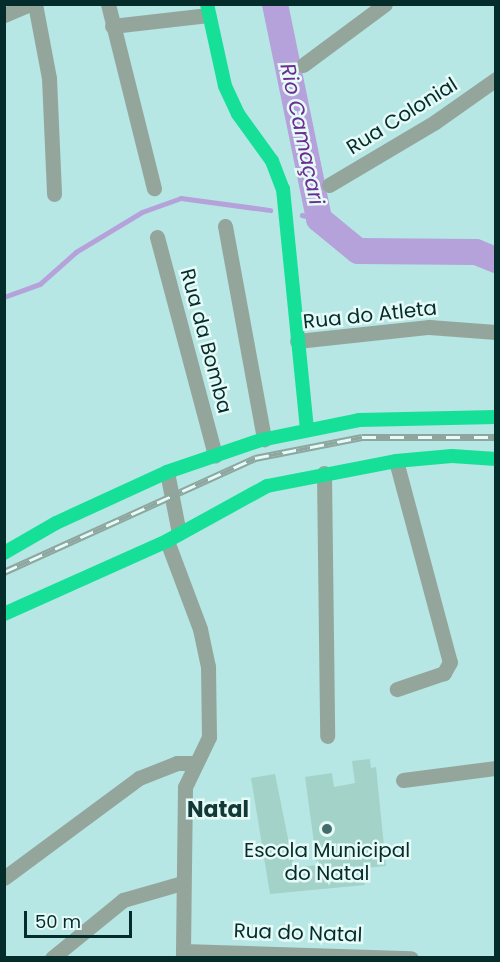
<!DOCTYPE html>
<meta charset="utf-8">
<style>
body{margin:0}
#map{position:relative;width:500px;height:962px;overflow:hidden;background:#b6e7e4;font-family:Poppins,sans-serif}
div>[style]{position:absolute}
.stream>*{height:4.5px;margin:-2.25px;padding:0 2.25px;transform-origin:2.25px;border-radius:2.25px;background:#b5a2da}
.river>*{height:26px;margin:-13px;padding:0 13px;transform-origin:13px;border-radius:13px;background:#b5a2da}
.building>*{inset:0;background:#a3d2c9}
.street>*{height:15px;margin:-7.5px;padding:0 7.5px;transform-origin:7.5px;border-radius:7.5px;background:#94a69c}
.fast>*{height:14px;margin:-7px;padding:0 7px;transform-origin:7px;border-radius:7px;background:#16e098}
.rail>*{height:7px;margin-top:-3.5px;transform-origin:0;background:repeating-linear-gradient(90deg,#e6faf8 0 14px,#8fa69f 0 28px);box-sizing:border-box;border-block:2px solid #8fa69f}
.dots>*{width:16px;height:16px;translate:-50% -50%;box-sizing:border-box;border:3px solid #e6faf8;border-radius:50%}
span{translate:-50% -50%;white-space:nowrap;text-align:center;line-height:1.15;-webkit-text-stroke:5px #e6faf8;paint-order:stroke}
.street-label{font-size:20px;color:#042c2a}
.poi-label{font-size:20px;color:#042c2a}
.water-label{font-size:21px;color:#6b2e90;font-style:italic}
.quarter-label{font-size:22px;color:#133936;font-weight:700}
.frame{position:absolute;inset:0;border:6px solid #042c2a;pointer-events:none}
.scale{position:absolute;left:24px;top:911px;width:108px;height:27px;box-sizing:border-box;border:3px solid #042c2a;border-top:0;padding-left:8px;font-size:18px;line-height:21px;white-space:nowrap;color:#042c2a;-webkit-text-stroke:4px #e6faf8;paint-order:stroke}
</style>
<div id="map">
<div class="stream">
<div style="left:302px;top:215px;width:17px;rotate:13deg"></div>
<div style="left:4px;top:297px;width:38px;rotate:-20deg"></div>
<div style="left:40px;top:284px;width:48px;rotate:-41.6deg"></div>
<div style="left:76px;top:252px;width:77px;rotate:-31.2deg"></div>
<div style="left:142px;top:212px;width:41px;rotate:-19.7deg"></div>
<div style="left:181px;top:198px;width:90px;rotate:7.7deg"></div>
</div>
<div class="river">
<div style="left:275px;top:4px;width:219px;rotate:78.4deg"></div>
<div style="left:319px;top:219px;width:50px;rotate:39.4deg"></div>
<div style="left:358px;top:251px;width:118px;rotate:0.5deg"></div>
<div style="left:476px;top:252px;width:22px;rotate:22deg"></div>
</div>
<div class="building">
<div style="clip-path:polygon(370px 759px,371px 768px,376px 767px,386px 866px,363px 868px,365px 885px,270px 894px,251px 778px,275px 774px,294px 868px,317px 865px,305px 777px,332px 773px,334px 787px,355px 783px,352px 761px)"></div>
</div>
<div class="street">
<div style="left:35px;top:4px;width:75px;rotate:79.3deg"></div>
<div style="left:49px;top:78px;width:116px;rotate:87.5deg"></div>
<div style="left:108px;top:4px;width:190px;rotate:76deg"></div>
<div style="left:4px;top:15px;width:28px;rotate:-23deg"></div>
<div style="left:112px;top:26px;width:97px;rotate:-6.5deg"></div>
<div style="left:303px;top:65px;width:102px;rotate:-36.6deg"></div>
<div style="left:329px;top:185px;width:123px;rotate:-30.7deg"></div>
<div style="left:435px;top:122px;width:75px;rotate:-35.2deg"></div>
<div style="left:225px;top:226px;width:217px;rotate:79.6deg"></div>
<div style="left:157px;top:237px;width:226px;rotate:75.1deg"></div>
<div style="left:297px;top:341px;width:133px;rotate:-6.1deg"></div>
<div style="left:429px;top:327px;width:67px;rotate:4.3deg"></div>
<div style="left:396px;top:461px;width:208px;rotate:75deg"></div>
<div style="left:450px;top:662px;width:13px;rotate:119deg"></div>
<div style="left:444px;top:673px;width:50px;rotate:161.2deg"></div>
<div style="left:167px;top:472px;width:62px;rotate:78.9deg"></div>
<div style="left:324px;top:473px;width:263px;rotate:89.3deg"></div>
<div style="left:167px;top:541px;width:94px;rotate:69.4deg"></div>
<div style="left:200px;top:629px;width:38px;rotate:78deg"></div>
<div style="left:208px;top:666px;width:71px;rotate:89.2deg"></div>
<div style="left:209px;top:737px;width:55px;rotate:115.6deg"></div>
<div style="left:185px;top:787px;width:171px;rotate:90.7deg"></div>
<div style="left:403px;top:780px;width:94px;rotate:-7.4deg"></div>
<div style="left:4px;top:878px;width:168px;rotate:-36.5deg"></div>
<div style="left:139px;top:778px;width:41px;rotate:-21.5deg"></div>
<div style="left:177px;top:763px;width:17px"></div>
<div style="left:183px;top:951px;width:228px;rotate:1.8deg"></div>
<div style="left:52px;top:958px;width:92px;rotate:-39.2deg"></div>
<div style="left:123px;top:900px;width:61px;rotate:-16.1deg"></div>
</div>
<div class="fast">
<div style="left:207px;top:4px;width:84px;rotate:77.6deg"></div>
<div style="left:225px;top:86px;width:31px;rotate:65deg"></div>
<div style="left:238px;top:114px;width:58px;rotate:54.1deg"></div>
<div style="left:272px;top:161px;width:30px;rotate:69deg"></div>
<div style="left:283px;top:189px;width:240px;rotate:84.3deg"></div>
<div style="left:4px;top:553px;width:60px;rotate:-30deg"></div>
<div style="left:56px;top:523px;width:122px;rotate:-24.7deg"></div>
<div style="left:167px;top:472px;width:99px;rotate:-18.8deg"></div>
<div style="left:261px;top:440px;width:100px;rotate:-11.5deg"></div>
<div style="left:359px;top:420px;width:137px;rotate:-1.3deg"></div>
<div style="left:4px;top:614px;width:179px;rotate:-24.1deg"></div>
<div style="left:167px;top:541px;width:114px;rotate:-28.8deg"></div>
<div style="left:267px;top:486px;width:131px;rotate:-11deg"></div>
<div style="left:396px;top:461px;width:56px;rotate:-5.1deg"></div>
<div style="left:452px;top:456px;width:44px;rotate:3.9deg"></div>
</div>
<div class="rail">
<div style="left:4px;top:572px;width:276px;rotate:-24.4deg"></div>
<div style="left:255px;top:458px;width:109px;rotate:-11.1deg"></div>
<div style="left:362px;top:437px;width:134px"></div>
</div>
<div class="dots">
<div style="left:327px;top:829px;background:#426d6b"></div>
</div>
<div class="street-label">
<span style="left:402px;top:116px;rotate:-32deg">Rua Colonial</span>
<span style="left:370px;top:315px;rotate:-6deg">Rua do Atleta</span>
<span style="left:206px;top:341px;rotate:75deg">Rua da Bomba</span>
<span style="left:298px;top:933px;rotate:2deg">Rua do Natal</span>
</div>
<div class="poi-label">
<span style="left:327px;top:862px">Escola Municipal<br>do Natal</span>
</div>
<div class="water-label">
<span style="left:302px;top:134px;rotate:78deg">Rio Camaçari</span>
</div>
<div class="quarter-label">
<span style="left:218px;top:810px">Natal</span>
</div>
<div class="frame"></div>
<div class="scale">50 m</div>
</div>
